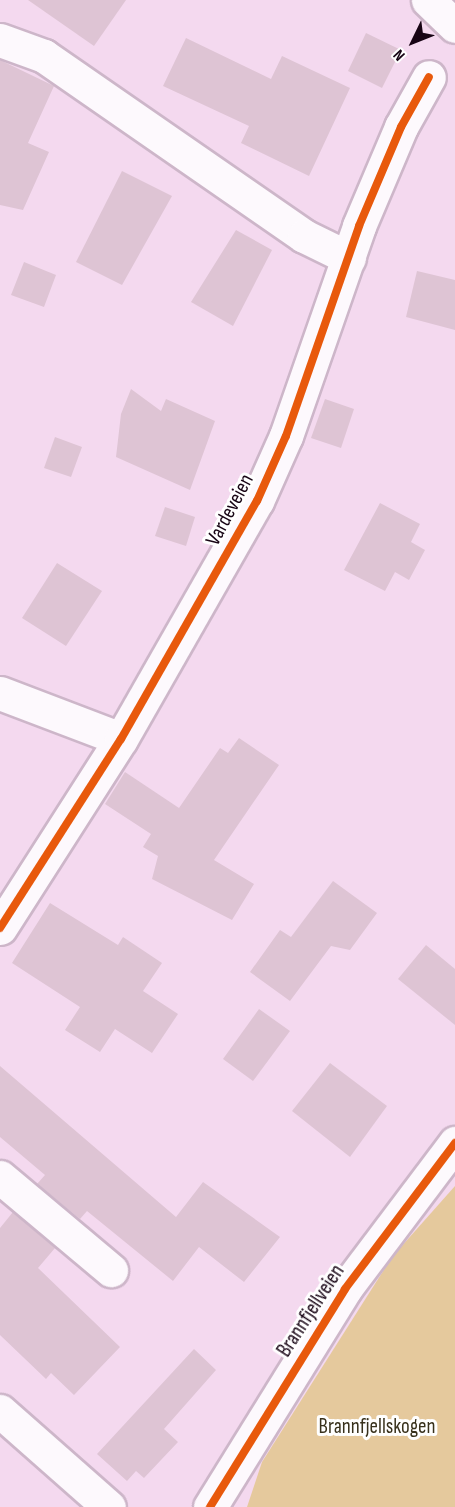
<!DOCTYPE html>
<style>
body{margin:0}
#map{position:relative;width:455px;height:1507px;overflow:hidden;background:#f4d9ef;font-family:"Sofia Sans Condensed",sans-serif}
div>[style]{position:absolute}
.green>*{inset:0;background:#e5c99d}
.building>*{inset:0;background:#dec4d4}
.roads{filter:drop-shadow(2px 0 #cdb6c9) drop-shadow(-2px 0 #cdb6c9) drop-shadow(0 2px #cdb6c9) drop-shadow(0 -2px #cdb6c9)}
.minor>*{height:33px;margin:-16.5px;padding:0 16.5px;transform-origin:16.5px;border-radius:16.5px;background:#fdf9fd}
.cycleway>*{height:8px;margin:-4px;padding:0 4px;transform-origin:4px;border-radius:4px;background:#e8590c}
span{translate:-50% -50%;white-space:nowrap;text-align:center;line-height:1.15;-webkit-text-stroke:6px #fff;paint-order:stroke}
.street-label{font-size:21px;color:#170414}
.park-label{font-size:21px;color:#38311c}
.north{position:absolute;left:383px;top:12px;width:60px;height:60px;-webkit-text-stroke:4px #fff;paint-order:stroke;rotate:227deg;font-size:16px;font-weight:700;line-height:24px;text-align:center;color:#170414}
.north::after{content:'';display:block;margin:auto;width:21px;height:27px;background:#170414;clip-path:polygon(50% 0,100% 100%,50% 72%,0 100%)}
</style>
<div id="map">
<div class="green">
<div style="clip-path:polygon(455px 1186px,455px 1507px,247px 1507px,262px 1462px,392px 1257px)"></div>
</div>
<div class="building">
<div style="clip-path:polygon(28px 0,126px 0,94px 46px)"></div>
<div style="clip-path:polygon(366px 33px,401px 50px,382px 88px,348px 71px)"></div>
<div style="clip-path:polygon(186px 38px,271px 79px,282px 56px,350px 88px,309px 176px,241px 143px,249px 126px,163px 86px)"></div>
<div style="clip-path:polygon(0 60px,54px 86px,28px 143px,49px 152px,23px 210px,0 205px)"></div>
<div style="clip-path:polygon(122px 171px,172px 196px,122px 285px,76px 262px)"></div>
<div style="clip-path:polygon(236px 230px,272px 250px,233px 326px,191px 302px)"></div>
<div style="clip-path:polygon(24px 262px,56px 275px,44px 307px,11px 295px)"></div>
<div style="clip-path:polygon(417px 271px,455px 280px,455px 330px,406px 317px)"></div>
<div style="clip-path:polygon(131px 389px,161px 411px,166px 399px,215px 421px,190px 490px,116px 457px,121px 414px)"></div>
<div style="clip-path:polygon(325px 399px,354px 409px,341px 448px,311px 438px)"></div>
<div style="clip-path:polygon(55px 437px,82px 447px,71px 477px,44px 468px)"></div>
<div style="clip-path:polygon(380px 503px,420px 524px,411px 542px,425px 550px,409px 580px,395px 572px,385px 591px,344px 570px)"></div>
<div style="clip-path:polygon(165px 507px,195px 517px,186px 546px,155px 536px)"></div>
<div style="clip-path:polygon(57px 563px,102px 591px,66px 646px,22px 618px)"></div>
<div style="clip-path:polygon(239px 738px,279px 765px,214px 860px,254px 884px,232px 920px,152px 879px,158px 856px,143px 847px,151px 834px,105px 804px,125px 772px,179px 808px,220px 748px,228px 753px)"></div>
<div style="clip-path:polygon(333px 881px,377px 913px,350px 950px,331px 946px,290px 1001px,250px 972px,280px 930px,291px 937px)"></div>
<div style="clip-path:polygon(50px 903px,118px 945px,123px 937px,162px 963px,143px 991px,178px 1014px,152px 1053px,115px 1029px,100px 1052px,65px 1030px,80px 1007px,12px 963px)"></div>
<div style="clip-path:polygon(426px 945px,455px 969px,455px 1025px,398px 979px)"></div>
<div style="clip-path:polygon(259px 1009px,290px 1031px,253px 1081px,223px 1059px)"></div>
<div style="clip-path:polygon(330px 1063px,387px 1106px,350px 1157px,292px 1111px)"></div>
<div style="clip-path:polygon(0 1066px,176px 1217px,203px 1182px,280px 1237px,244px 1282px,199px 1247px,173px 1281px,87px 1211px,80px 1219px,37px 1184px,45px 1175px,0 1137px)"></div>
<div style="clip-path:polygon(13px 1212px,55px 1248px,38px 1268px,120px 1347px,74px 1395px,51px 1373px,46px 1379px,0 1335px,0 1228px)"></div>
<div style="clip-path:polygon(194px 1349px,216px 1370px,164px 1429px,178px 1442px,144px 1478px,136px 1471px,127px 1481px,97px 1454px)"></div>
</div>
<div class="roads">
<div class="minor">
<div style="left:428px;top:0;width:37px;rotate:44deg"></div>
<div style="left:0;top:40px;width:47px;rotate:20deg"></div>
<div style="left:44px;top:56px;width:316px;rotate:34.7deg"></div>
<div style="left:304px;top:236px;width:50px;rotate:26.1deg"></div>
<div style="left:0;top:693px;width:129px;rotate:20.8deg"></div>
<div style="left:0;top:928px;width:224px;rotate:-57.4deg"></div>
<div style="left:121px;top:739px;width:274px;rotate:-60.3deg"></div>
<div style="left:257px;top:501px;width:71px;rotate:-66deg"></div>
<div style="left:286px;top:436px;width:222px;rotate:-70.8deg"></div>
<div style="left:359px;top:226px;width:108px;rotate:-67deg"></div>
<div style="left:401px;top:127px;width:57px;rotate:-60.8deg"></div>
<div style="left:0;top:1177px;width:145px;rotate:40deg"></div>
<div style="left:0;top:1411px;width:145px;rotate:41.4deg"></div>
<div style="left:210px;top:1507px;width:256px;rotate:-58.2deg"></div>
<div style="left:345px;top:1289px;width:183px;rotate:-53deg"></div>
</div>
</div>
<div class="cycleway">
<div style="left:0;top:928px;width:224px;rotate:-57.4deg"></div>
<div style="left:121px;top:739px;width:274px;rotate:-60.3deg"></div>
<div style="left:257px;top:501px;width:71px;rotate:-66deg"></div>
<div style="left:286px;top:436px;width:222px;rotate:-70.8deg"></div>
<div style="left:359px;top:226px;width:108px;rotate:-67deg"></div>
<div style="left:401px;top:127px;width:57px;rotate:-60.8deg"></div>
<div style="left:210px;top:1507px;width:256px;rotate:-58.2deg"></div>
<div style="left:345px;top:1289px;width:183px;rotate:-53deg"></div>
</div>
<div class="street-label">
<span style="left:230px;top:510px;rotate:-62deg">Vardeveien</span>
<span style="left:311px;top:1311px;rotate:-57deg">Brannfjellveien</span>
</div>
<div class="park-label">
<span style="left:377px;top:1427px">Brannfjellskogen</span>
</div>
<div class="north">N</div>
</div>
